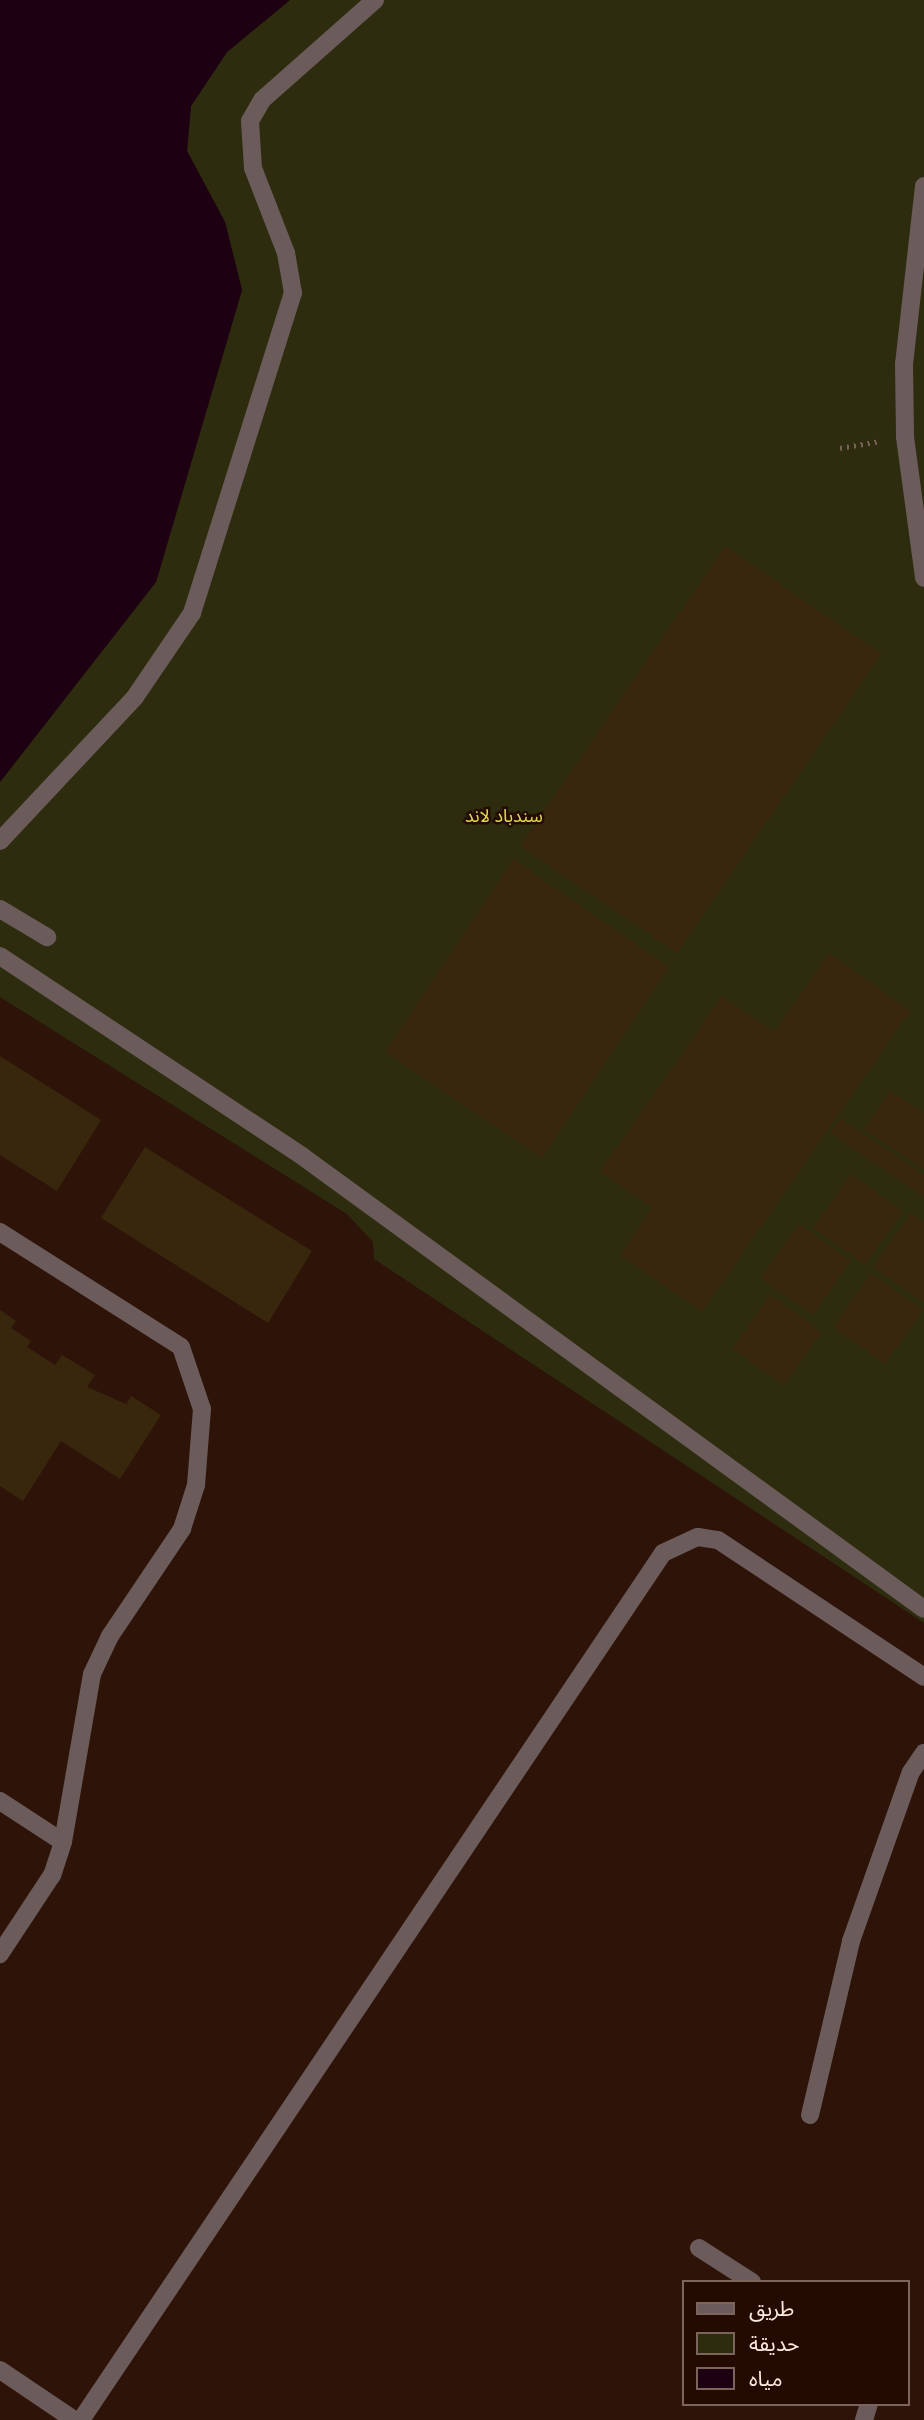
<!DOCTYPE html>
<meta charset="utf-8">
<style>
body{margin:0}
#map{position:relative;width:924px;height:2420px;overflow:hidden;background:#2e1408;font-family:Roboto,"Noto Sans Arabic",sans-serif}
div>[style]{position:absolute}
.green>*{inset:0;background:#2d2c0e}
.water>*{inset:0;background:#1d0011}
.building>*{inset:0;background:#38270d}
.path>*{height:4.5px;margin-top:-2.25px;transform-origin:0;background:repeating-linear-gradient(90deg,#796157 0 2px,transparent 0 7px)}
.minor>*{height:18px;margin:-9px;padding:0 9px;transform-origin:9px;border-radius:9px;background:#6b5b5b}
span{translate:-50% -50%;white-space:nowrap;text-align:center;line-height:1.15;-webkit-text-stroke:5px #240b02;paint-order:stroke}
.park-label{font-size:18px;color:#e1d94c}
.legend{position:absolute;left:682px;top:2280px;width:228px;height:126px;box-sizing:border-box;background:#240b02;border:2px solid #7a645b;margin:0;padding:9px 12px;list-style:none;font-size:21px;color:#fce9e1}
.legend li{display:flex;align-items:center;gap:14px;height:35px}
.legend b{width:35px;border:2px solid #7a645b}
</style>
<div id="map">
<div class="green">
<div style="clip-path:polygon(290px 0,924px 0,924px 1623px,374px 1259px,373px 1242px,347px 1214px,0 997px,0 782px,156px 582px,242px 290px,225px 222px,187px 151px,191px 106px,227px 52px)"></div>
</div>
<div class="water">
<div style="clip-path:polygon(0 0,290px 0,227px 52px,191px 106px,187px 151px,225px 222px,242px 290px,156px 582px,0 782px)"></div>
</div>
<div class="building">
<div style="clip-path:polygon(725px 546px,881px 654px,677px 953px,520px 846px)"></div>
<div style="clip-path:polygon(513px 859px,669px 967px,542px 1158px,385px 1052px)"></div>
<div style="clip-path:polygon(829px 953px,910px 1011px,702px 1312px,620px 1255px,652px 1208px,600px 1171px,722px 996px,774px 1032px)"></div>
<div style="clip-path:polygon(0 1056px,101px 1120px,57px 1191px,0 1155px)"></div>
<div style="clip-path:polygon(890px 1091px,924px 1113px,924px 1170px,864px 1129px)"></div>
<div style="clip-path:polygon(840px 1118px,924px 1175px,924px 1197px,830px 1133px)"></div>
<div style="clip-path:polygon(145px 1147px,312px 1251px,268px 1323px,101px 1218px)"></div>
<div style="clip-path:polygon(851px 1174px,903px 1211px,865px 1265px,813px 1228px)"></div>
<div style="clip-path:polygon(911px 1213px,924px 1222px,924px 1303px,873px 1267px)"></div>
<div style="clip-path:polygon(799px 1224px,851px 1261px,813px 1315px,760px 1278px)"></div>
<div style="clip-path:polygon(871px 1273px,923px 1310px,885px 1364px,833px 1327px)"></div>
<div style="clip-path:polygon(770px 1294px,822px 1332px,784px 1385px,732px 1349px)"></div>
<div style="clip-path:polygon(0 1310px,16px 1321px,11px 1328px,31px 1341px,27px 1347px,55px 1365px,62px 1355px,95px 1375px,87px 1387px,126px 1404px,131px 1396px,161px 1415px,120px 1479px,61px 1441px,23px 1501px,0 1486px)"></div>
</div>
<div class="path">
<div style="left:840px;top:448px;width:41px;rotate:-9.9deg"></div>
</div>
<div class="minor">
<div style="left:924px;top:186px;width:179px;rotate:96.4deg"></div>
<div style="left:904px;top:364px;width:73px;rotate:89.2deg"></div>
<div style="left:905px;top:437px;width:142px;rotate:82.3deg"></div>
<div style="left:0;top:841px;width:197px;rotate:-46.8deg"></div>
<div style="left:135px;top:697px;width:102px;rotate:-55.8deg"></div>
<div style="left:192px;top:613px;width:336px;rotate:-72.5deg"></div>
<div style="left:293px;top:293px;width:41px;rotate:-99.9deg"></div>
<div style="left:286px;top:253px;width:91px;rotate:-111.2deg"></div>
<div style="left:253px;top:168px;width:47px;rotate:-93.7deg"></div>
<div style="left:250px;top:121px;width:24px;rotate:-60deg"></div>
<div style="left:262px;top:100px;width:151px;rotate:-41.5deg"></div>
<div style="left:0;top:909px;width:55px;rotate:30.8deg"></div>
<div style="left:0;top:956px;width:362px;rotate:33.5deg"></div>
<div style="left:302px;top:1156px;width:769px;rotate:36.07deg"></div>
<div style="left:0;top:1232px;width:214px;rotate:32.4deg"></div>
<div style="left:181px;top:1347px;width:65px;rotate:71.3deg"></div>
<div style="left:202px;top:1409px;width:76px;rotate:94.5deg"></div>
<div style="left:196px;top:1485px;width:46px;rotate:107.7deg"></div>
<div style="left:182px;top:1529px;width:129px;rotate:123.9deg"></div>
<div style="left:110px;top:1636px;width:42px;rotate:115.3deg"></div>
<div style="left:92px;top:1674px;width:170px;rotate:99.8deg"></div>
<div style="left:63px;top:1842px;width:35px;rotate:108deg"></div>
<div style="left:52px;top:1875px;width:95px;rotate:123.4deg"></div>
<div style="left:0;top:1801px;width:75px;rotate:33.1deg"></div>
<div style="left:810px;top:2115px;width:179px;rotate:-76.7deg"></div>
<div style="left:851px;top:1941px;width:179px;rotate:-70.5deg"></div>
<div style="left:911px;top:1772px;width:23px;rotate:-56deg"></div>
<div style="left:699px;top:2248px;width:63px;rotate:32.7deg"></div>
<div style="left:0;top:2370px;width:89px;rotate:34deg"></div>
<div style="left:81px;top:2420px;width:1044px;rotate:-56.13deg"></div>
<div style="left:663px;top:1553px;width:38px;rotate:-25deg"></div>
<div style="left:698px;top:1537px;width:20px;rotate:9deg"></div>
<div style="left:718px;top:1540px;width:247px;rotate:33.6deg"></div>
<div style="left:864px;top:2420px;width:17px;rotate:-73deg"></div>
</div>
<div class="park-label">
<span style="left:504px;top:816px">سندباد لاند</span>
</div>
<ul class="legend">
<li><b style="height:9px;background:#6b5b5b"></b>طريق</li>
<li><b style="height:19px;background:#2d2c0e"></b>حديقة</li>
<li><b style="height:19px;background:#1d0011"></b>مياه</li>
</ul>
</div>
